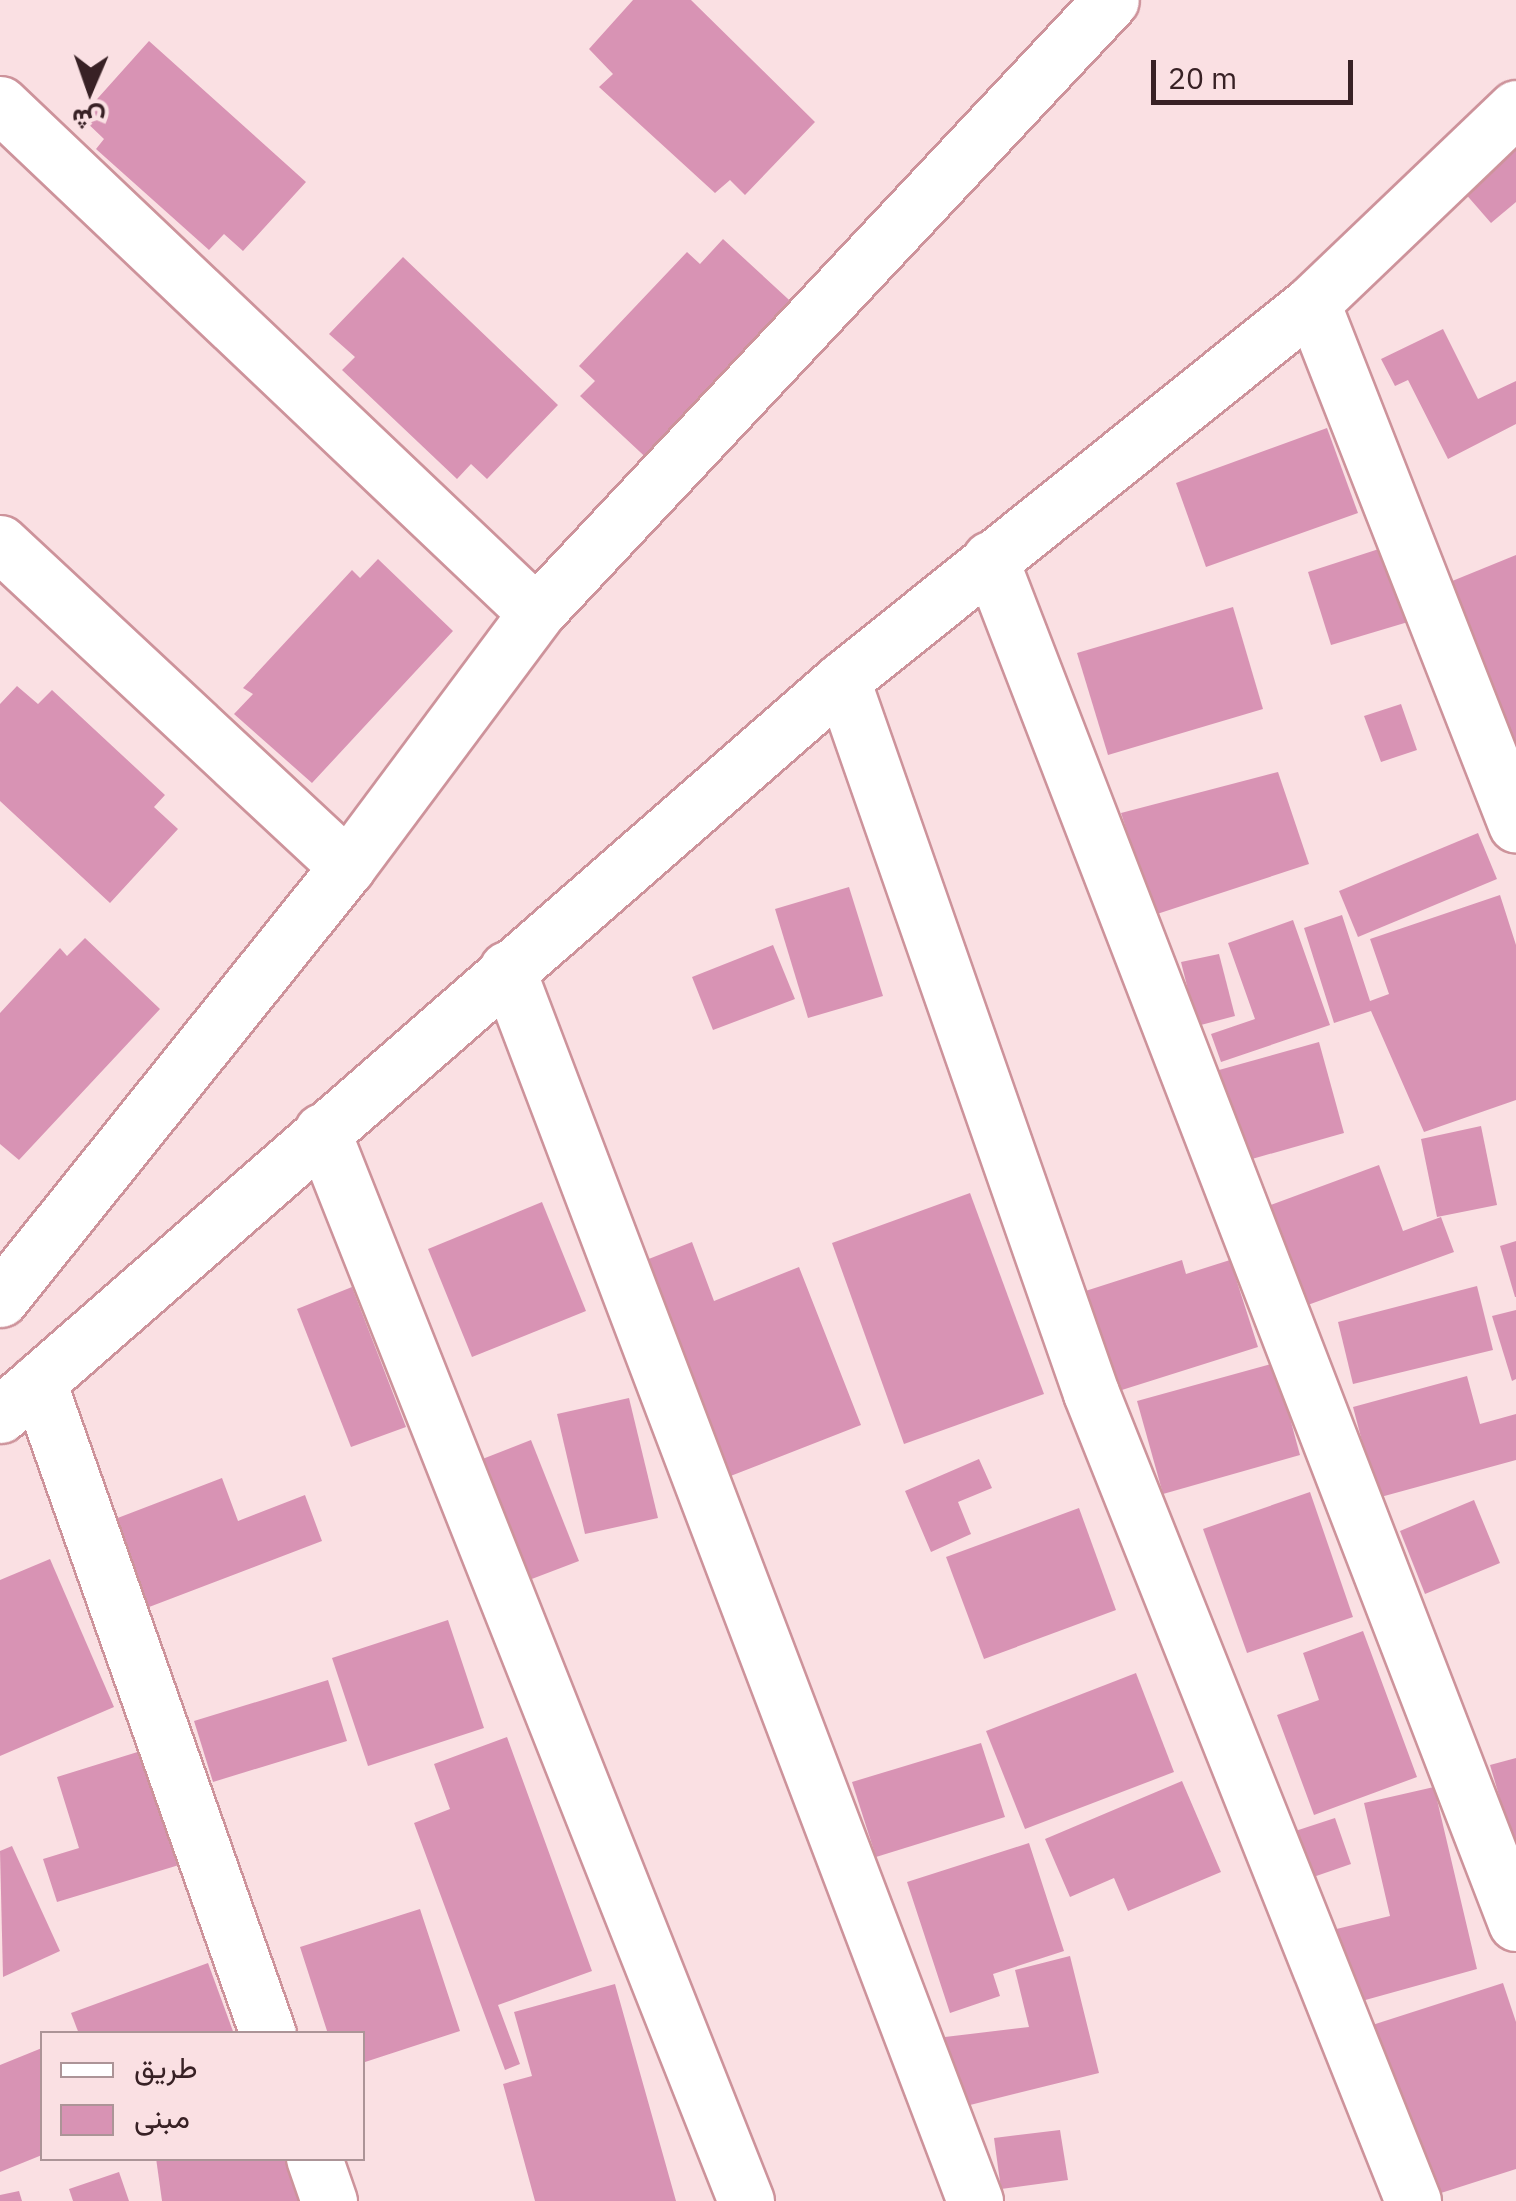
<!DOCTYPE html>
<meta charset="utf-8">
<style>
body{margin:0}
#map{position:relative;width:1516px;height:2201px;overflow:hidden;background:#fae0e3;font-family:"IBM Plex Sans",Vazirmatn,sans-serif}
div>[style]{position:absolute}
.building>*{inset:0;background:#d893b4}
.roads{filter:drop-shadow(2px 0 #cd939b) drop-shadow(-2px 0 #cd939b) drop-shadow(0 2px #cd939b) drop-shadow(0 -2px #cd939b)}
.street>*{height:55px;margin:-27.5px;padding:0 27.5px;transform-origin:27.5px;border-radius:27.5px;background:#fff}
span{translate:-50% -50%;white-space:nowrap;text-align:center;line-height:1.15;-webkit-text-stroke:9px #fae0e3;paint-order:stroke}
.legend{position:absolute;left:40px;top:2031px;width:325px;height:130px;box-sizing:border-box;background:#fae0e3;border:2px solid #ac9497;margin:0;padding:12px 18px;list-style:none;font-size:30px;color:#382125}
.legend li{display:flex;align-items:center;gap:20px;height:50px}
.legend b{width:50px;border:2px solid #ac9497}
.north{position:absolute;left:40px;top:40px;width:100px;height:100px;-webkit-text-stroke:8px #fae0e3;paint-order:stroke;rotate:182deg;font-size:28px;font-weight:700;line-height:40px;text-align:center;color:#382125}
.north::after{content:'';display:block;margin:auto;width:35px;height:45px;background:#382125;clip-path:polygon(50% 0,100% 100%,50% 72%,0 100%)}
.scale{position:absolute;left:1151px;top:60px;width:202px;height:45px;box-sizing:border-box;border:5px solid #382125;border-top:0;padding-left:12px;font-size:30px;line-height:35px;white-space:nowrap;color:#382125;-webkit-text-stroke:8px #fae0e3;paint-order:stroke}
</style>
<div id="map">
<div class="building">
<div style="clip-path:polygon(633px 0,691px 0,815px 122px,745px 195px,730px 180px,715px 193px,599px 87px,613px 74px,589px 49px)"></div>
<div style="clip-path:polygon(149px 41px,306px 182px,243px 251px,224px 234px,209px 250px,96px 149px,104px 139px,81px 117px)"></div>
<div style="clip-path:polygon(1516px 119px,1516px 202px,1491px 223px,1450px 176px)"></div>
<div style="clip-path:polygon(723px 239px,800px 310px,654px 465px,580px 396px,595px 381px,579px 366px,687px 252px,700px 264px)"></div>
<div style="clip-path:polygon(403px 257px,558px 405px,487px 479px,471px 464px,457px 479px,342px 370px,355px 357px,329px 334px)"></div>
<div style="clip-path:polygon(1443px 329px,1478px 399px,1516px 381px,1516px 424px,1448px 459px,1408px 380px,1395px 386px,1381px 359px)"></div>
<div style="clip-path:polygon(1327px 428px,1358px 513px,1206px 567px,1176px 483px)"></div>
<div style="clip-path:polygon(1385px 547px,1408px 622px,1331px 645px,1308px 572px)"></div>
<div style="clip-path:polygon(1516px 555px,1516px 767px,1440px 586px)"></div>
<div style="clip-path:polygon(378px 559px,453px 631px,312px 783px,234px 714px,253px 694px,243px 688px,352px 570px,360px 578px)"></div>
<div style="clip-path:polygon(1233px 607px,1263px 709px,1108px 755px,1077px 653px)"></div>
<div style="clip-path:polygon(17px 686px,38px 704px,52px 690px,165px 795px,154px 807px,178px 829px,110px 903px,0 801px,0 704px)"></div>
<div style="clip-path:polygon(1401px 704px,1417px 750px,1381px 762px,1364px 716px)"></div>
<div style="clip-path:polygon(1278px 772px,1309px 864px,1154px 915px,1121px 813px)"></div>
<div style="clip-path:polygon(1478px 833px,1497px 879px,1358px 937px,1339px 891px)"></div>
<div style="clip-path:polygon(849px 887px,883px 996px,808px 1018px,775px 909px)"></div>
<div style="clip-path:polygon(1500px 895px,1516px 945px,1516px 1100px,1424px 1132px,1371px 1011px,1334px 1023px,1304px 928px,1342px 915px,1370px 1001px,1389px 994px,1370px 939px)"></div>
<div style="clip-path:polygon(1293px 920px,1330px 1025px,1221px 1062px,1211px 1034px,1255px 1019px,1228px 943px)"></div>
<div style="clip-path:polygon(85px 938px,160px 1009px,19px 1160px,0 1144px,0 1013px,60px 948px,67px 956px)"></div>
<div style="clip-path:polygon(773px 945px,795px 999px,713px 1030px,692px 977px)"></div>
<div style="clip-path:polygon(1219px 954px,1235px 1016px,1197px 1026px,1181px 962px)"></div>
<div style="clip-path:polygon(1319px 1042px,1344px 1133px,1245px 1161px,1219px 1070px)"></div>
<div style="clip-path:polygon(1481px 1126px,1497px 1205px,1437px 1217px,1421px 1139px)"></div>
<div style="clip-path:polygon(1379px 1165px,1403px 1231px,1441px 1217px,1454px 1252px,1305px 1306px,1268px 1206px)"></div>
<div style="clip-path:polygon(970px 1193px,1044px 1394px,904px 1444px,832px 1243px)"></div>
<div style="clip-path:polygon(542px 1202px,586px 1311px,472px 1357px,428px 1249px)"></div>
<div style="clip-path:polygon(1516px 1241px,1516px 1297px,1515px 1297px,1500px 1246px)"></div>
<div style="clip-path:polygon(692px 1242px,714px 1301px,799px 1267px,861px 1425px,728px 1477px,641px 1262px)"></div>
<div style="clip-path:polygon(1182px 1260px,1186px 1274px,1230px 1260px,1258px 1347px,1106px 1395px,1073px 1295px)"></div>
<div style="clip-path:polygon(1477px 1286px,1493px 1350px,1353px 1384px,1338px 1322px)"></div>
<div style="clip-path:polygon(352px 1287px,406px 1427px,351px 1447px,297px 1309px)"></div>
<div style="clip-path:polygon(1516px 1310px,1516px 1379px,1512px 1381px,1492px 1316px)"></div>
<div style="clip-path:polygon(1275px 1363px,1300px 1455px,1163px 1494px,1137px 1401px)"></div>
<div style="clip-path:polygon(1467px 1376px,1480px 1424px,1516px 1414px,1516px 1460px,1377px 1498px,1353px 1407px)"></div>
<div style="clip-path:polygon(629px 1398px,658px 1518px,585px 1534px,557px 1414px)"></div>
<div style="clip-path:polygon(531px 1440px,579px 1561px,516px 1585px,467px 1465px)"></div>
<div style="clip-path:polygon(979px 1459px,992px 1488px,958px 1502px,971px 1534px,931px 1552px,905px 1491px)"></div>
<div style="clip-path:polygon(222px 1478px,238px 1521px,305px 1495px,322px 1541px,136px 1612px,102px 1524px)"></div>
<div style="clip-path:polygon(1310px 1492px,1353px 1617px,1247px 1653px,1203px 1529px)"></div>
<div style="clip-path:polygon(1474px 1500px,1500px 1563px,1425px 1594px,1400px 1531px)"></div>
<div style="clip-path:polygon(1079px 1508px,1116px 1610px,984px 1659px,946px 1557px)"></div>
<div style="clip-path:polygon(50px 1559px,114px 1707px,0 1756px,0 1580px)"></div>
<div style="clip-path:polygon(448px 1620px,484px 1728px,368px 1766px,332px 1658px)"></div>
<div style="clip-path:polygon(1363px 1631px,1417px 1777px,1314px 1815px,1277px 1715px,1319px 1700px,1303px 1653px)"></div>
<div style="clip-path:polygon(1136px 1673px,1174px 1772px,1025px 1829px,986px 1731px)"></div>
<div style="clip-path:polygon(328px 1680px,347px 1741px,213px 1782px,194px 1721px)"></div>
<div style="clip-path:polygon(507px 1737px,592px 1971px,498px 2005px,520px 2064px,505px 2070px,414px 1823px,450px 1809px,434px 1764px)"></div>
<div style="clip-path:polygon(981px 1743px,1005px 1817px,876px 1857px,852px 1782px)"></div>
<div style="clip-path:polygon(144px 1750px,179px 1865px,57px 1902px,43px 1859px,79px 1848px,57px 1777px)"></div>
<div style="clip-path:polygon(1516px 1758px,1516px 1850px,1515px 1850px,1490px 1765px)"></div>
<div style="clip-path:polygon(1182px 1781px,1221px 1872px,1128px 1911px,1114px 1878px,1070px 1897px,1045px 1839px)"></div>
<div style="clip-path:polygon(1434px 1787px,1477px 1969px,1333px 2009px,1316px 1934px,1390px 1916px,1364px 1803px)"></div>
<div style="clip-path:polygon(1335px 1818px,1351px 1864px,1293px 1884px,1277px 1837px)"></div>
<div style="clip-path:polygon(1029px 1843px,1064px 1951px,993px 1974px,1000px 1996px,950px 2013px,907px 1882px)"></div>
<div style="clip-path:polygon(12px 1846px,60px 1951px,3px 1977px,0 1851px)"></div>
<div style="clip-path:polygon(420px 1909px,460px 2031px,362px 2063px,362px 2034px,328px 2034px,300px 1947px)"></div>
<div style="clip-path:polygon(1070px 1956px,1099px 2073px,946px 2111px,928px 2039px,1029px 2027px,1015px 1970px)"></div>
<div style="clip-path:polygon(208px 1963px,234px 2034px,79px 2034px,71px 2013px)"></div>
<div style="clip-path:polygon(1503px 1983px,1516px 2022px,1516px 2169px,1419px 2200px,1363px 2028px)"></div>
<div style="clip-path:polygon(615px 1984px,676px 2201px,535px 2201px,503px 2084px,532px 2076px,514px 2012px)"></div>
<div style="clip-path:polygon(42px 2048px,42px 2155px,0 2172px,0 2065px)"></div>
<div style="clip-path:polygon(1060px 2130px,1068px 2180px,1001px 2189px,994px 2138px)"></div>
<div style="clip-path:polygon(156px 2158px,293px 2158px,298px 2201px,162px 2201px)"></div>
<div style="clip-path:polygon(119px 2172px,129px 2201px,73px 2201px,69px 2189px)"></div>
<div style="clip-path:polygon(19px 2191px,22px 2201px,0 2201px,0 2195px)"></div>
</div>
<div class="roads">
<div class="street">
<div style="left:0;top:104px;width:739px;rotate:43.52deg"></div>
<div style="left:1312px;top:303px;width:560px;rotate:68.62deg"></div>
<div style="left:0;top:543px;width:475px;rotate:43deg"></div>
<div style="left:990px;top:559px;width:1462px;rotate:68.91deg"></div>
<div style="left:842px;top:680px;width:755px;rotate:70.75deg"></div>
<div style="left:1091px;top:1393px;width:870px;rotate:68.27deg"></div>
<div style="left:507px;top:969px;width:1318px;rotate:69.2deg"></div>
<div style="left:322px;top:1131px;width:1151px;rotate:68.38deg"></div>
<div style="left:0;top:1299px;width:554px;rotate:-51.23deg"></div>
<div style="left:347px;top:867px;width:317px;rotate:-53.3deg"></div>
<div style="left:536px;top:613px;width:840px;rotate:-46.83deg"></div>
<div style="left:38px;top:1382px;width:691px;rotate:70.57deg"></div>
<div style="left:0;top:1415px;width:1118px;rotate:-41.12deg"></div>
<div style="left:842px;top:680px;width:603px;rotate:-38.73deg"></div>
<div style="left:1312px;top:303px;width:282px;rotate:-43.7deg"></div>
<div style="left:314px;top:2158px;width:46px;rotate:70.8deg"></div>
</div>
</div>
<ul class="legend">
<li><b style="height:12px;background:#fff"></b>طريق</li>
<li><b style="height:28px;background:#d893b4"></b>مبنى</li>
</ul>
<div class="north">ش</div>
<div class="scale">20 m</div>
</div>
